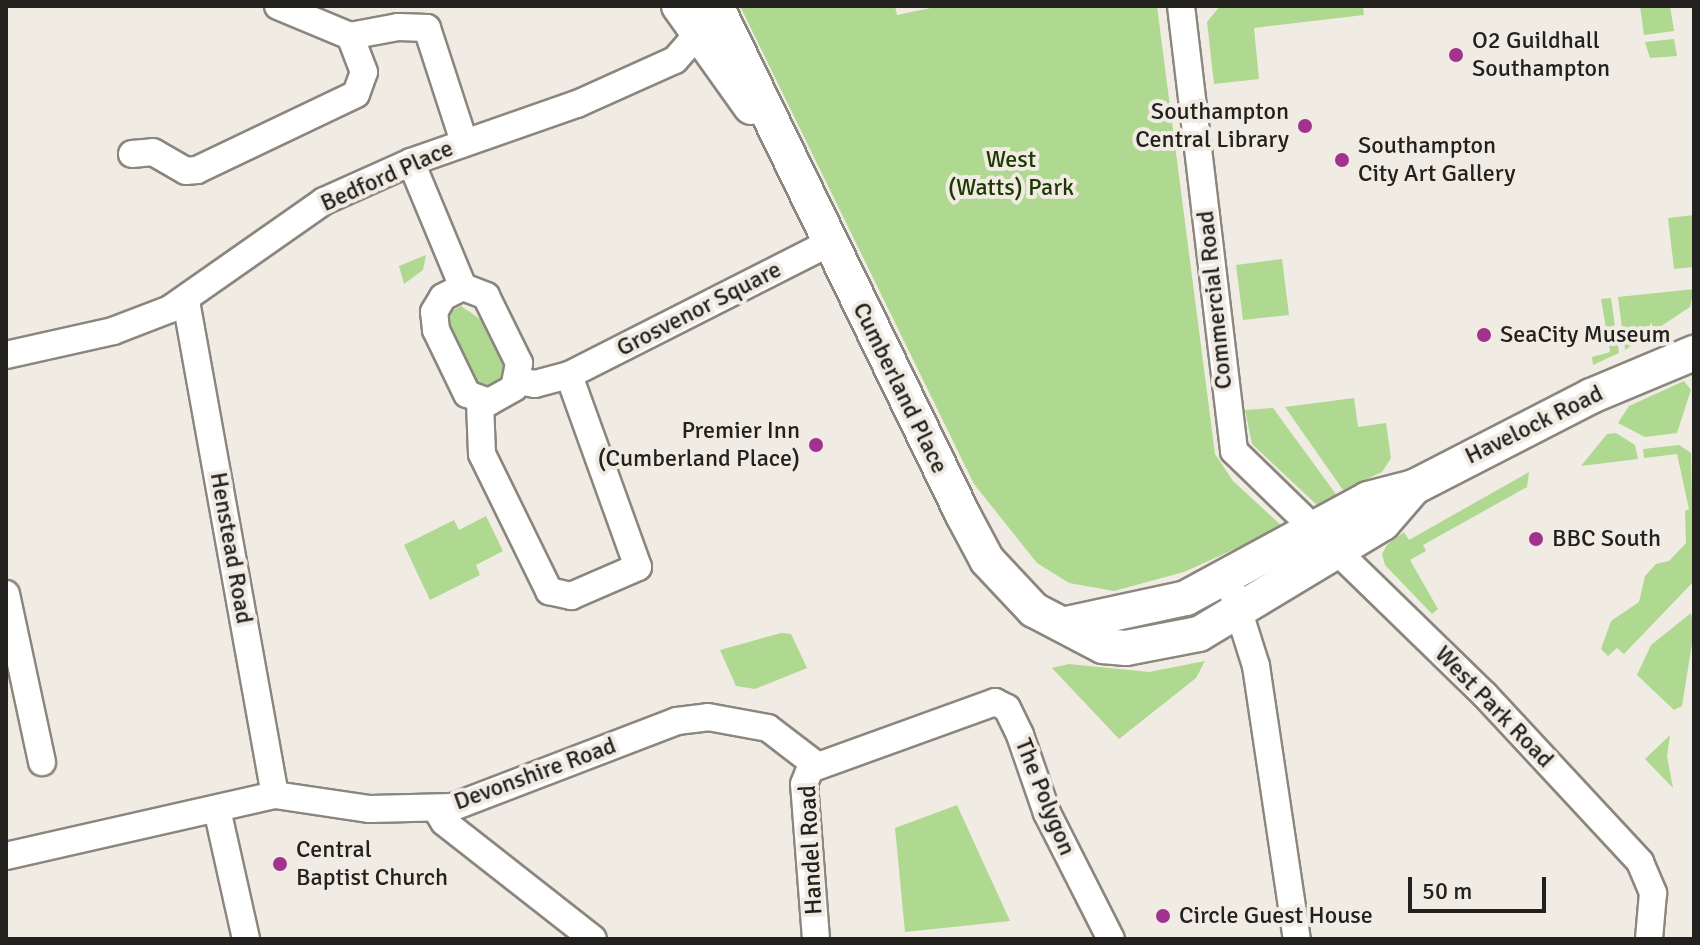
<!DOCTYPE html>
<style>
body{margin:0}
#map{position:relative;width:1700px;height:945px;overflow:hidden;background:#f1ece3;font-family:Signika,sans-serif}
div>[style]{position:absolute}
.green>*{inset:0;background:#afd891}
.roads{filter:drop-shadow(2px 0 #8b867e) drop-shadow(-2px 0 #8b867e) drop-shadow(0 2px #8b867e) drop-shadow(0 -2px #8b867e)}
.minor>*{height:26px;margin:-13px;padding:0 13px;transform-origin:13px;border-radius:13px;background:#fff}
.major>*{height:34px;margin:-17px;padding:0 17px;transform-origin:17px;border-radius:17px;background:#fff}
.dots>*{width:22px;height:22px;translate:-50% -50%;box-sizing:border-box;border:4px solid #f1ece3;border-radius:50%}
span{translate:-50% -50%;white-space:nowrap;text-align:center;line-height:1.15;-webkit-text-stroke:8px #f1ece3;paint-order:stroke}
.poi-label{font-size:24px;color:#23211e}
.left{translate:0 -50%;text-align:left}
.right{translate:-100% -50%;text-align:right}
.park-label{font-size:24px;color:#1d3800}
.street-label{font-size:24px;color:#23211e}
.frame{position:absolute;inset:0;border:8px solid #23211e;pointer-events:none}
.scale{position:absolute;left:1408px;top:877px;width:138px;height:36px;box-sizing:border-box;border:4px solid #23211e;border-top:0;padding-left:10px;font-size:24px;line-height:28px;white-space:nowrap;color:#23211e;-webkit-text-stroke:6px #f1ece3;paint-order:stroke}
</style>
<div id="map">
<div class="green">
<div style="clip-path:polygon(740px 6px,895px 6px,897px 15px,940px 6px,1157px 6px,1215px 454px,1233px 481px,1283px 527px,1184px 572px,1114px 591px,1069px 583px,1037px 563px,974px 484px)"></div>
<div style="clip-path:polygon(1220px 6px,1363px 6px,1364px 15px,1254px 28px,1259px 79px,1214px 84px,1207px 22px)"></div>
<div style="clip-path:polygon(1640px 6px,1670px 6px,1674px 31px,1644px 35px)"></div>
<div style="clip-path:polygon(1674px 39px,1677px 56px,1650px 58px,1645px 42px)"></div>
<div style="clip-path:polygon(1694px 215px,1694px 267px,1674px 269px,1668px 218px)"></div>
<div style="clip-path:polygon(426px 255px,423px 270px,404px 284px,399px 266px)"></div>
<div style="clip-path:polygon(1282px 259px,1289px 315px,1243px 320px,1236px 265px)"></div>
<div style="clip-path:polygon(1694px 289px,1690px 307px,1625px 350px,1618px 297px)"></div>
<div style="clip-path:polygon(1611px 298px,1619px 353px,1593px 365px,1592px 357px,1610px 352px,1601px 299px)"></div>
<div style="clip-path:polygon(461px 306px,483px 321px,506px 368px,505px 380px,497px 389px,476px 391px,448px 342px,445px 315px)"></div>
<div style="clip-path:polygon(1684px 381px,1691px 390px,1677px 433px,1645px 437px,1618px 423px,1629px 406px)"></div>
<div style="clip-path:polygon(1354px 398px,1358px 427px,1386px 423px,1391px 458px,1382px 472px,1343px 490px,1285px 407px)"></div>
<div style="clip-path:polygon(1273px 408px,1338px 497px,1318px 506px,1252px 444px,1245px 410px)"></div>
<div style="clip-path:polygon(1616px 433px,1635px 445px,1638px 459px,1581px 466px,1607px 434px)"></div>
<div style="clip-path:polygon(1679px 445px,1691px 453px,1694px 581px,1624px 654px,1617px 648px,1608px 656px,1601px 649px,1611px 621px,1639px 602px,1645px 576px,1656px 564px,1669px 561px,1686px 543px,1685px 511px,1689px 509px,1677px 454px,1644px 458px,1643px 449px)"></div>
<div style="clip-path:polygon(1529px 472px,1527px 487px,1423px 545px,1426px 551px,1410px 560px,1438px 609px,1432px 614px,1385px 565px,1382px 554px,1387px 545px,1404px 532px,1409px 540px)"></div>
<div style="clip-path:polygon(486px 516px,503px 551px,476px 565px,480px 575px,430px 600px,404px 545px,454px 520px,459px 530px)"></div>
<div style="clip-path:polygon(1691px 613px,1694px 631px,1682px 706px,1674px 710px,1637px 675px,1651px 645px)"></div>
<div style="clip-path:polygon(781px 633px,791px 634px,807px 668px,755px 689px,736px 686px,720px 650px)"></div>
<div style="clip-path:polygon(1205px 661px,1196px 678px,1119px 739px,1052px 668px,1069px 664px,1149px 672px)"></div>
<div style="clip-path:polygon(1670px 735px,1667px 756px,1673px 788px,1645px 759px)"></div>
<div style="clip-path:polygon(957px 805px,1010px 921px,905px 932px,895px 828px)"></div>
</div>
<div class="roads">
<div class="minor">
<div style="left:278px;top:6px;width:78px;rotate:22.6deg"></div>
<div style="left:350px;top:36px;width:49px;rotate:-10.6deg"></div>
<div style="left:398px;top:27px;width:29px;rotate:2deg"></div>
<div style="left:427px;top:28px;width:120px;rotate:72deg"></div>
<div style="left:1181px;top:6px;width:448px;rotate:83.2deg"></div>
<div style="left:1234px;top:451px;width:350px;rotate:44.2deg"></div>
<div style="left:1485px;top:695px;width:228px;rotate:47.1deg"></div>
<div style="left:1640px;top:862px;width:34px;rotate:67deg"></div>
<div style="left:1653px;top:893px;width:46px;rotate:95deg"></div>
<div style="left:132px;top:154px;width:21px;rotate:-5deg"></div>
<div style="left:153px;top:152px;width:38px;rotate:30deg"></div>
<div style="left:186px;top:171px;width:11px;rotate:-5deg"></div>
<div style="left:197px;top:170px;width:176px;rotate:-25.5deg"></div>
<div style="left:356px;top:94px;width:23px;rotate:-70deg"></div>
<div style="left:364px;top:72px;width:39px;rotate:-111deg"></div>
<div style="left:411px;top:162px;width:135px;rotate:67.4deg"></div>
<div style="left:463px;top:287px;width:25px;rotate:21deg"></div>
<div style="left:486px;top:296px;width:75px;rotate:63.8deg"></div>
<div style="left:519px;top:363px;width:25px;rotate:101deg"></div>
<div style="left:514px;top:388px;width:29px;rotate:151deg"></div>
<div style="left:489px;top:402px;width:23px;rotate:-160deg"></div>
<div style="left:467px;top:394px;width:71px;rotate:-115.8deg"></div>
<div style="left:436px;top:330px;width:18px;rotate:-96deg"></div>
<div style="left:434px;top:312px;width:17px;rotate:-59deg"></div>
<div style="left:443px;top:297px;width:22px;rotate:-27deg"></div>
<div style="left:186px;top:301px;width:502px;rotate:79.79deg"></div>
<div style="left:6px;top:355px;width:110px;rotate:-12.6deg"></div>
<div style="left:113px;top:331px;width:61px;rotate:-21.1deg"></div>
<div style="left:170px;top:309px;width:188px;rotate:-35deg"></div>
<div style="left:324px;top:201px;width:95px;rotate:-24.1deg"></div>
<div style="left:411px;top:162px;width:176px;rotate:-19.3deg"></div>
<div style="left:577px;top:104px;width:107px;rotate:-24.2deg"></div>
<div style="left:675px;top:60px;width:52px;rotate:-48.9deg"></div>
<div style="left:519px;top:381px;width:16px;rotate:11deg"></div>
<div style="left:535px;top:384px;width:35px;rotate:-15deg"></div>
<div style="left:569px;top:375px;width:292px;rotate:-26.9deg"></div>
<div style="left:480px;top:402px;width:52px;rotate:87.8deg"></div>
<div style="left:482px;top:454px;width:153px;rotate:63.9deg"></div>
<div style="left:549px;top:591px;width:23px;rotate:13deg"></div>
<div style="left:571px;top:596px;width:73px;rotate:-23.4deg"></div>
<div style="left:638px;top:567px;width:204px;rotate:-109.8deg"></div>
<div style="left:1233px;top:593px;width:77px;rotate:72.5deg"></div>
<div style="left:1256px;top:666px;width:276px;rotate:81.5deg"></div>
<div style="left:6px;top:594px;width:172px;rotate:77.9deg"></div>
<div style="left:217px;top:809px;width:133px;rotate:77.4deg"></div>
<div style="left:436px;top:809px;width:15px;rotate:58deg"></div>
<div style="left:444px;top:822px;width:189px;rotate:38.1deg"></div>
<div style="left:6px;top:856px;width:276px;rotate:-12.8deg"></div>
<div style="left:275px;top:795px;width:96px;rotate:8.4deg"></div>
<div style="left:370px;top:809px;width:83px;rotate:-1.4deg"></div>
<div style="left:453px;top:807px;width:240px;rotate:-21deg"></div>
<div style="left:677px;top:721px;width:31px;rotate:-7deg"></div>
<div style="left:708px;top:717px;width:61px;rotate:10.4deg"></div>
<div style="left:768px;top:728px;width:59px;rotate:37.5deg"></div>
<div style="left:816px;top:939px;width:155px;rotate:-94.4deg"></div>
<div style="left:804px;top:784px;width:16px;rotate:-68deg"></div>
<div style="left:810px;top:769px;width:197px;rotate:-19.9deg"></div>
<div style="left:995px;top:702px;width:13px;rotate:27deg"></div>
<div style="left:1007px;top:708px;width:30px;rotate:64deg"></div>
<div style="left:1020px;top:735px;width:83px;rotate:70.9deg"></div>
<div style="left:1047px;top:813px;width:141px;rotate:63.1deg"></div>
</div>
<div class="major">
<div style="left:679px;top:6px;width:124px;rotate:54.5deg"></div>
<div style="left:716px;top:6px;width:566px;rotate:64.11deg"></div>
<div style="left:963px;top:515px;width:51px;rotate:61.9deg"></div>
<div style="left:987px;top:560px;width:69px;rotate:46.8deg"></div>
<div style="left:1034px;top:610px;width:78px;rotate:27.6deg"></div>
<div style="left:1103px;top:646px;width:23px;rotate:5deg"></div>
<div style="left:1126px;top:648px;width:74px;rotate:-10.9deg"></div>
<div style="left:1199px;top:634px;width:215px;rotate:-31.1deg"></div>
<div style="left:1383px;top:523px;width:48px;rotate:-49.3deg"></div>
<div style="left:1066px;top:624px;width:123px;rotate:-12.2deg"></div>
<div style="left:1186px;top:598px;width:207px;rotate:-28.5deg"></div>
<div style="left:1368px;top:499px;width:48px;rotate:-14.6deg"></div>
<div style="left:1414px;top:487px;width:199px;rotate:-27.2deg"></div>
<div style="left:1591px;top:396px;width:112px;rotate:-22.7deg"></div>
</div>
</div>
<div class="dots">
<div style="left:1456px;top:55px;background:#a2328e"></div>
<div style="left:1305px;top:126px;background:#a2328e"></div>
<div style="left:1342px;top:160px;background:#a2328e"></div>
<div style="left:1484px;top:335px;background:#a2328e"></div>
<div style="left:816px;top:445px;background:#a2328e"></div>
<div style="left:1536px;top:539px;background:#a2328e"></div>
<div style="left:280px;top:864px;background:#a2328e"></div>
<div style="left:1163px;top:916px;background:#a2328e"></div>
</div>
<div class="poi-label">
<span class="left" style="left:1472px;top:55px">O2 Guildhall<br>Southampton</span>
<span class="right" style="left:1289px;top:126px">Southampton<br>Central Library</span>
<span class="left" style="left:1358px;top:160px">Southampton<br>City Art Gallery</span>
<span class="left" style="left:1500px;top:335px">SeaCity Museum</span>
<span class="right" style="left:800px;top:445px">Premier Inn<br>(Cumberland Place)</span>
<span class="left" style="left:1552px;top:539px">BBC South</span>
<span class="left" style="left:296px;top:864px">Central<br>Baptist Church</span>
<span class="left" style="left:1179px;top:916px">Circle Guest House</span>
</div>
<div class="park-label">
<span style="left:1011px;top:174px">West<br>(Watts) Park</span>
</div>
<div class="street-label">
<span style="left:387px;top:176px;rotate:-24deg">Bedford Place</span>
<span style="left:1215px;top:300px;rotate:-96deg">Commercial Road</span>
<span style="left:699px;top:309px;rotate:-27deg">Grosvenor Square</span>
<span style="left:900px;top:388px;rotate:64deg">Cumberland Place</span>
<span style="left:1534px;top:425px;rotate:-26deg">Havelock Road</span>
<span style="left:231px;top:548px;rotate:80deg">Henstead Road</span>
<span style="left:1494px;top:707px;rotate:46deg">West Park Road</span>
<span style="left:535px;top:774px;rotate:-20deg">Devonshire Road</span>
<span style="left:1045px;top:797px;rotate:68deg">The Polygon</span>
<span style="left:811px;top:850px;rotate:-93deg">Handel Road</span>
</div>
<div class="frame"></div>
<div class="scale">50 m</div>
</div>
